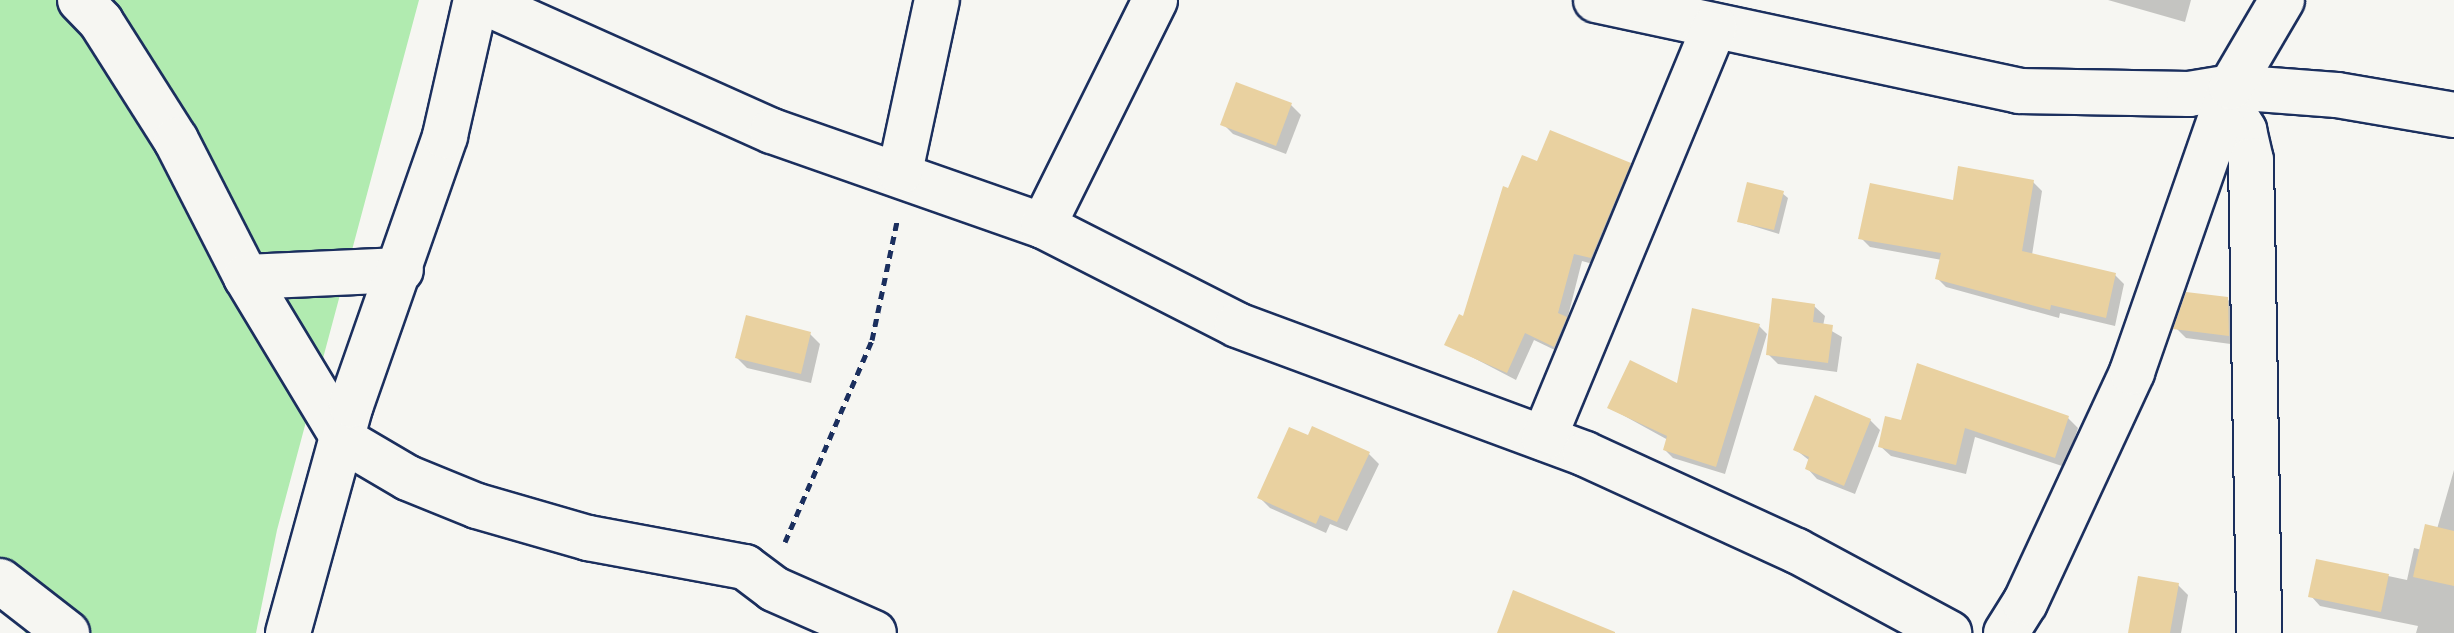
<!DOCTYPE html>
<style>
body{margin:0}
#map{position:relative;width:2454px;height:633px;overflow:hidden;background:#f6f6f2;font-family:"Shantell Sans",sans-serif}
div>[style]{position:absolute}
.green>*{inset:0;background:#b1ebb0}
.shadow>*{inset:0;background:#0003}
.building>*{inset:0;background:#e9d1a0}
.path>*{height:5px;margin-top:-2.5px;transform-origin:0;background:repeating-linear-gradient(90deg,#1b2f5e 0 8px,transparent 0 14px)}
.roads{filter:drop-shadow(2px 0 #1b2f5e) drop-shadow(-2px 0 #1b2f5e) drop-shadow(0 2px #1b2f5e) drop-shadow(0 -2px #1b2f5e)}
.minor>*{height:44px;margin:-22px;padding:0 22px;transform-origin:22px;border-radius:22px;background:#f6f6f2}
span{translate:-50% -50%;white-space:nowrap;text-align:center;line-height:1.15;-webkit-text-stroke:6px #f6f6f2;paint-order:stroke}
</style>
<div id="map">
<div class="green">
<div style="clip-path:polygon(0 0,419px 0,277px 530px,256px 633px,25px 633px,0 573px)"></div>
</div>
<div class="shadow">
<div style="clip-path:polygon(2108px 0,2191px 0,2185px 22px)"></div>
<div style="clip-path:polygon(1291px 105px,1301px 115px,1286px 154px,1233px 134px,1223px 124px)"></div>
<div style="clip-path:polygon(1538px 164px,1629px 165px,1638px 173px,1600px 266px,1582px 261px,1567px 320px,1574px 327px,1563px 354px,1534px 340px,1516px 380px,1447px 344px,1464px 318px,1510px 190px)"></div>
<div style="clip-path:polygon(2033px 182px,2042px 191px,2032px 255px,2115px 275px,2124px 284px,2115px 326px,2060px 313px,2059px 318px,1946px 287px,1937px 278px,1942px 260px,1870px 247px,1861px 238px,1955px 202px)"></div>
<div style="clip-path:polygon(1782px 193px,1788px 198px,1779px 234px,1740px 222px)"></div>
<div style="clip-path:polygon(2227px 299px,2238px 309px,2238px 345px,2186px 338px,2176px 328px)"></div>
<div style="clip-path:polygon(1814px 306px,1825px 316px,1823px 326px,1842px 337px,1837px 372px,1778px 364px,1768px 354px)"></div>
<div style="clip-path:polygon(1759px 326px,1767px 334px,1725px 474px,1673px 458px,1665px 450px,1668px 440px,1610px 408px,1678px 386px)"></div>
<div style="clip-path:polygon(810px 334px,820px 344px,811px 383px,747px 368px,737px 358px)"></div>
<div style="clip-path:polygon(1919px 365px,2068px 418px,2078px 428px,2065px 467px,1975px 437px,1966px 474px,1891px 456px,1880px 446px,1903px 422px)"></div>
<div style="clip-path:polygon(1870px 420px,1880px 430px,1855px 494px,1817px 479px,1807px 468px,1810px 461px,1795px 449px)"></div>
<div style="clip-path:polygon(1309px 438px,1369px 454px,1379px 464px,1347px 531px,1330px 524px,1326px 533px,1270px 508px,1260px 498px)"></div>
<div style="clip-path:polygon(2454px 470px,2454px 633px,2416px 633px,2418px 626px,2320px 606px,2311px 596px,2318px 561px,2407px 580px,2414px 548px,2422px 550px,2437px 529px)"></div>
<div style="clip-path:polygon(2178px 585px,2188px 595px,2181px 633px,2130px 633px)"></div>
</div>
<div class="building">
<div style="clip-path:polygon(1236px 82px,1292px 103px,1276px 146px,1220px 125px)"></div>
<div style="clip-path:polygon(1550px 130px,1631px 163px,1591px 258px,1574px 254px,1558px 313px,1567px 317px,1554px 347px,1525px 333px,1507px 373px,1444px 345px,1459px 314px,1463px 316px,1503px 186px,1508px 188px,1522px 155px,1537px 161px)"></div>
<div style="clip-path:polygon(1958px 166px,2034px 180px,2022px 251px,2116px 273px,2106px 318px,2051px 305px,2050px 310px,1935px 279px,1941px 253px,1858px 239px,1870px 183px,1953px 200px)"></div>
<div style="clip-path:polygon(1747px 182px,1784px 191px,1774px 230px,1737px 222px)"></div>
<div style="clip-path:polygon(2186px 292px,2228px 297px,2229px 336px,2173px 329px)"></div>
<div style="clip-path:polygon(1772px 298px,1815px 304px,1813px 322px,1833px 325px,1828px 363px,1766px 355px)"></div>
<div style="clip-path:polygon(1692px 308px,1760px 324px,1716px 467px,1663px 450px,1667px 436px,1607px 408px,1630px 360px,1677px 383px)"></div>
<div style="clip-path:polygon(746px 315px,811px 332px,801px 374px,735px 358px)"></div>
<div style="clip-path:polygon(1917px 363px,2069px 416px,2055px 458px,1965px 428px,1956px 465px,1878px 447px,1885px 416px,1901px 420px)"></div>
<div style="clip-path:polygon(1815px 395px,1871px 419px,1844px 486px,1805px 469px,1809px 457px,1793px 450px)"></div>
<div style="clip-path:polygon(1312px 426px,1370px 452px,1337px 522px,1320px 515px,1316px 524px,1257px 498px,1289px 427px,1308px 435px)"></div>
<div style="clip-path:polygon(2425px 524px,2454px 531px,2454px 586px,2413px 577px)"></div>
<div style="clip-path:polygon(2316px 559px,2389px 574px,2381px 612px,2308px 597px)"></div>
<div style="clip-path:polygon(2138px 576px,2179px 583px,2170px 633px,2128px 633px)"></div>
<div style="clip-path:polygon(1513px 590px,1615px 632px,1615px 633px,1497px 633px)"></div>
</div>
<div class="path">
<div style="left:785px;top:542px;width:220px;rotate:-66.7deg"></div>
<div style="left:872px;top:340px;width:122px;rotate:-78.1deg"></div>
</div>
<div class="roads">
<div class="minor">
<div style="left:80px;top:0;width:30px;rotate:46deg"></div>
<div style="left:101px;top:22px;width:140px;rotate:57.6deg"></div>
<div style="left:176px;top:140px;width:154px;rotate:62.9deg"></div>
<div style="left:246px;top:277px;width:155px;rotate:-2.6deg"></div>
<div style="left:479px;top:0;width:321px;rotate:24.1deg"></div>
<div style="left:772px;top:131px;width:287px;rotate:19.3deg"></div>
<div style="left:1043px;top:226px;width:218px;rotate:27deg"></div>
<div style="left:1237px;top:325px;width:371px;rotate:20.3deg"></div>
<div style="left:1585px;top:454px;width:233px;rotate:24.6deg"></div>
<div style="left:1797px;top:551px;width:173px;rotate:28.3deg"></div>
<div style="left:1596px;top:0;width:433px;rotate:12.1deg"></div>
<div style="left:2019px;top:91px;width:170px;rotate:1deg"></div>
<div style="left:2189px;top:94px;width:43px;rotate:-9.5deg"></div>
<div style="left:2231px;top:87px;width:106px;rotate:4.3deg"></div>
<div style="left:2337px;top:95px;width:119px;rotate:9.7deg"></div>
<div style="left:2228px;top:104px;width:31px;rotate:58deg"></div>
<div style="left:2244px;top:130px;width:31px;rotate:77deg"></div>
<div style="left:2251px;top:160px;width:473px;rotate:89deg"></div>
<div style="left:900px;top:172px;width:176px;rotate:-77.9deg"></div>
<div style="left:1043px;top:226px;width:252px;rotate:-63.6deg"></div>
<div style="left:246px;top:277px;width:192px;rotate:58.9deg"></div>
<div style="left:345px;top:441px;width:73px;rotate:30.4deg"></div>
<div style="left:408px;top:478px;width:74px;rotate:22.1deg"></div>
<div style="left:477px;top:506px;width:116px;rotate:16.1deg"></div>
<div style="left:588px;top:538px;width:160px;rotate:10.5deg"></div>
<div style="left:745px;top:567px;width:36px;rotate:37deg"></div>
<div style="left:774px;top:589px;width:109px;rotate:23.7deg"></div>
<div style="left:1544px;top:438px;width:445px;rotate:-67.5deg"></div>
<div style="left:0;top:581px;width:85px;rotate:37.8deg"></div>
<div style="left:288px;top:633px;width:237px;rotate:-74.6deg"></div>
<div style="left:351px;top:405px;width:285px;rotate:-70.7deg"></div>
<div style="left:445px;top:136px;width:139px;rotate:-77.2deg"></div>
<div style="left:2006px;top:633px;width:36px;rotate:-58deg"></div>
<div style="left:2025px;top:603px;width:255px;rotate:-65.1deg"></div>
<div style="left:2132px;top:372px;width:302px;rotate:-70.8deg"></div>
<div style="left:2231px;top:87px;width:101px;rotate:-59.6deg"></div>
</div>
</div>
</div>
